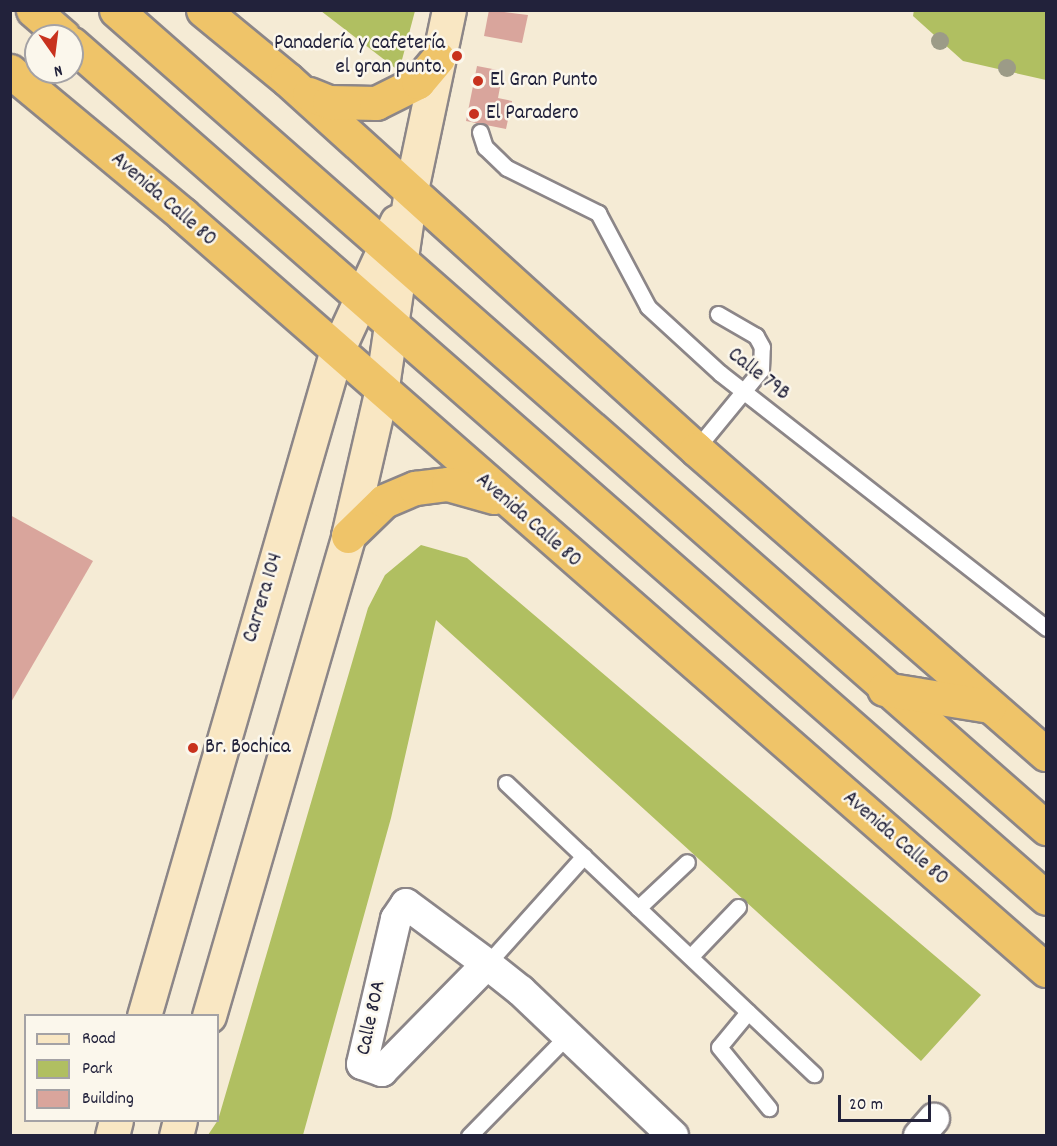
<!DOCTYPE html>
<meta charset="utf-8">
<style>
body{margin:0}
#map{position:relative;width:1057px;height:1146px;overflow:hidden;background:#f5ebd5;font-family:Dekko,sans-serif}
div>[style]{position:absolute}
.green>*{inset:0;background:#b0bf61}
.building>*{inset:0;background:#d9a59c}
.roads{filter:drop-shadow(2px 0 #8c8688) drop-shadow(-2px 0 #8c8688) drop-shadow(0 2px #8c8688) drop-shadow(0 -2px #8c8688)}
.lane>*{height:15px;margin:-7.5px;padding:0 7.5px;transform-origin:7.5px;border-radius:7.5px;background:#fff}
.street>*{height:30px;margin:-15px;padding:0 15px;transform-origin:15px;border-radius:15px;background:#fff}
.secondary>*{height:33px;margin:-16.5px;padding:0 16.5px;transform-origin:16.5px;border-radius:16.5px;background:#f9e7c3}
.highway>*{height:33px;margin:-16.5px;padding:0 16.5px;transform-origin:16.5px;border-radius:16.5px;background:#efc469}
.trees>*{width:18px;height:18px;margin:-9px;border-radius:50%;background:#9c9b87}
.dots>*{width:16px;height:16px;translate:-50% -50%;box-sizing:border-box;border:3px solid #fbf7ec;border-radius:50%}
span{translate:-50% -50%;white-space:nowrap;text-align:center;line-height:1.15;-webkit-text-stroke:5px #fbf7ec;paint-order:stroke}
.poi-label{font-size:21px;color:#22223b}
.right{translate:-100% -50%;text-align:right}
.left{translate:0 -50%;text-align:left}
.street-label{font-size:21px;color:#22223b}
.frame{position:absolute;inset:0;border:12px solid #22223b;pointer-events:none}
.legend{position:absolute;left:24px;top:1014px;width:195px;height:108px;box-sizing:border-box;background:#fbf7ec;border:2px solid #a4a2a5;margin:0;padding:8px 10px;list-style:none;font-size:18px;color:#22223b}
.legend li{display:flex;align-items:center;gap:12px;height:30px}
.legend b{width:30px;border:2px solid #a4a2a5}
.north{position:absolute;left:24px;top:24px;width:60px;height:60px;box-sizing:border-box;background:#fbf7ec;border:2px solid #a4a2a5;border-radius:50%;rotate:166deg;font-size:16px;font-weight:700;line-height:24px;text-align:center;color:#22223b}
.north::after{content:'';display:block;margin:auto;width:21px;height:27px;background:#c8321e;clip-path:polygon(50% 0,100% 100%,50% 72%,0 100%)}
.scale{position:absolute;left:838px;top:1095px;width:93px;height:27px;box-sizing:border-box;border:3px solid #22223b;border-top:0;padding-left:8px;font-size:18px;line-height:21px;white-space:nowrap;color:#22223b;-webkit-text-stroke:4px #fbf7ec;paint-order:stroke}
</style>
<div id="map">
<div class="green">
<div style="clip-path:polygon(914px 10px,1046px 11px,1046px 80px,963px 61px,913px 16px)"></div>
<div style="clip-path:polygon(321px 11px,415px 11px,399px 71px)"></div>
<div style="clip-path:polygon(421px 545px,467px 558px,981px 995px,921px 1061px,436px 620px,391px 818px,303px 1135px,208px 1135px,218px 1120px,368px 608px,385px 575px)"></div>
</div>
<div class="building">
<div style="clip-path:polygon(489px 10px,528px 15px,522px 43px,484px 36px)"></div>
<div style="clip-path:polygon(477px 66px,503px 71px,498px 98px,512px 101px,506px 129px,466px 121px)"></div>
<div style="clip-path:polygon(10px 515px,93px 561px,10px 704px)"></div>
</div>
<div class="roads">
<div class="lane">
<div style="left:480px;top:132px;width:16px;rotate:72deg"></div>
<div style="left:485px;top:147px;width:30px;rotate:44deg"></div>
<div style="left:507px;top:168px;width:102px;rotate:26.3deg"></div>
<div style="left:598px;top:213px;width:106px;rotate:62deg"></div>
<div style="left:648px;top:307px;width:98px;rotate:42.5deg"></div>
<div style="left:720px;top:373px;width:414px;rotate:38deg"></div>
<div style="left:696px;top:449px;width:102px;rotate:-50.6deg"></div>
<div style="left:761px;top:370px;width:23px;rotate:-88deg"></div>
<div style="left:762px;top:347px;width:13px;rotate:-119deg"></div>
<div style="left:756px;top:336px;width:44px;rotate:-149.9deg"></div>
<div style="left:506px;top:783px;width:424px;rotate:43.4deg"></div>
<div style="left:638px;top:908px;width:67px;rotate:-43.2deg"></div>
<div style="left:691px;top:956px;width:68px;rotate:-46.2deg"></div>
<div style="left:487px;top:964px;width:145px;rotate:-48.1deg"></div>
<div style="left:748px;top:1012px;width:45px;rotate:129.6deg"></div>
<div style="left:719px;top:1047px;width:79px;rotate:50.7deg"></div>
<div style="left:469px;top:1136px;width:141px;rotate:-45.6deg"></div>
</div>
<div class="street">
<div style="left:487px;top:964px;width:150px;rotate:134.5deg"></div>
<div style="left:382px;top:1071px;width:21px;rotate:-161deg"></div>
<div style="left:362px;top:1064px;width:149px;rotate:-76.8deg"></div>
<div style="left:396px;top:919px;width:18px;rotate:-56deg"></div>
<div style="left:406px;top:904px;width:101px;rotate:36.5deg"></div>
<div style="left:487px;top:964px;width:43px;rotate:38.5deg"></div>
<div style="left:521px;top:991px;width:210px;rotate:43.6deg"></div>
<div style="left:919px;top:1136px;width:23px;rotate:-49deg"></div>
</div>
<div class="secondary">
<div style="left:144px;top:1016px;width:690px;rotate:-73.85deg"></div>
<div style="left:336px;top:353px;width:145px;rotate:-65.2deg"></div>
<div style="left:209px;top:1016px;width:500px;rotate:-73.8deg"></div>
<div style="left:348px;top:536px;width:147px;rotate:-77deg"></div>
<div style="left:381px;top:393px;width:205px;rotate:-81.6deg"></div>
<div style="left:411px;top:190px;width:184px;rotate:-78.1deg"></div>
<div style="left:112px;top:1136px;width:16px;rotate:-76deg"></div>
<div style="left:176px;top:1136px;width:16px;rotate:-76deg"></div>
</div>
<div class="highway">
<div style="left:33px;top:10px;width:40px;rotate:41deg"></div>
<div style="left:116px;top:10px;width:1239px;rotate:41.33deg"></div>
<div style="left:203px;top:10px;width:109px;rotate:39.4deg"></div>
<div style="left:287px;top:79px;width:552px;rotate:42.13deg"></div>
<div style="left:696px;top:449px;width:464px;rotate:41.1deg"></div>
<div style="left:72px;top:44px;width:1295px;rotate:41.24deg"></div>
<div style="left:10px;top:71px;width:224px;rotate:39.7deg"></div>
<div style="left:182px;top:214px;width:1148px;rotate:41.19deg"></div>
<div style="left:309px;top:94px;width:22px;rotate:22deg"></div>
<div style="left:329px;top:102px;width:47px;rotate:1.2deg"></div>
<div style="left:376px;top:103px;width:47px;rotate:-26.6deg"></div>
<div style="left:418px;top:82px;width:31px;rotate:-50deg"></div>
<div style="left:348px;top:536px;width:50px;rotate:-44.2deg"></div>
<div style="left:384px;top:501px;width:34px;rotate:-23deg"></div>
<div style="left:415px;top:488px;width:33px;rotate:-7deg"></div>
<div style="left:448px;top:484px;width:48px;rotate:15.8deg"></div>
<div style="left:884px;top:689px;width:107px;rotate:9.1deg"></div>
</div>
</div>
<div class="trees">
<div style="left:940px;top:41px"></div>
<div style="left:1007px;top:68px"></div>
</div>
<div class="dots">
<div style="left:457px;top:56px;background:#c8321e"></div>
<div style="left:478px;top:81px;background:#c8321e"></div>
<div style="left:474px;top:114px;background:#c8321e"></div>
<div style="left:193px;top:748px;background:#c8321e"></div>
</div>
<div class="poi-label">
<span class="right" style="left:445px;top:56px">Panadería y cafetería<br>el gran punto.</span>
<span class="left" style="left:490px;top:81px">El Gran Punto</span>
<span class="left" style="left:486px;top:114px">El Paradero</span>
<span class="left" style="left:205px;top:748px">Br. Bochica</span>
</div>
<div class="street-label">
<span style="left:163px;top:200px;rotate:41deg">Avenida Calle 80</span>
<span style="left:758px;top:375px;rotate:38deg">Calle 79B</span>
<span style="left:528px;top:521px;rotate:41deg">Avenida Calle 80</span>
<span style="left:264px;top:598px;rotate:-73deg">Carrera 104</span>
<span style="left:895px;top:839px;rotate:41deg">Avenida Calle 80</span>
<span style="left:372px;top:1018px;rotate:-78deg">Calle 80A</span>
</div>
<div class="frame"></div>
<ul class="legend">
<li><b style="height:8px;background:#f9e7c3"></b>Road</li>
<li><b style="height:16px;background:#b0bf61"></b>Park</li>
<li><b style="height:16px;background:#d9a59c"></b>Building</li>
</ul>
<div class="north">N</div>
<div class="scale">20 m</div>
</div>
